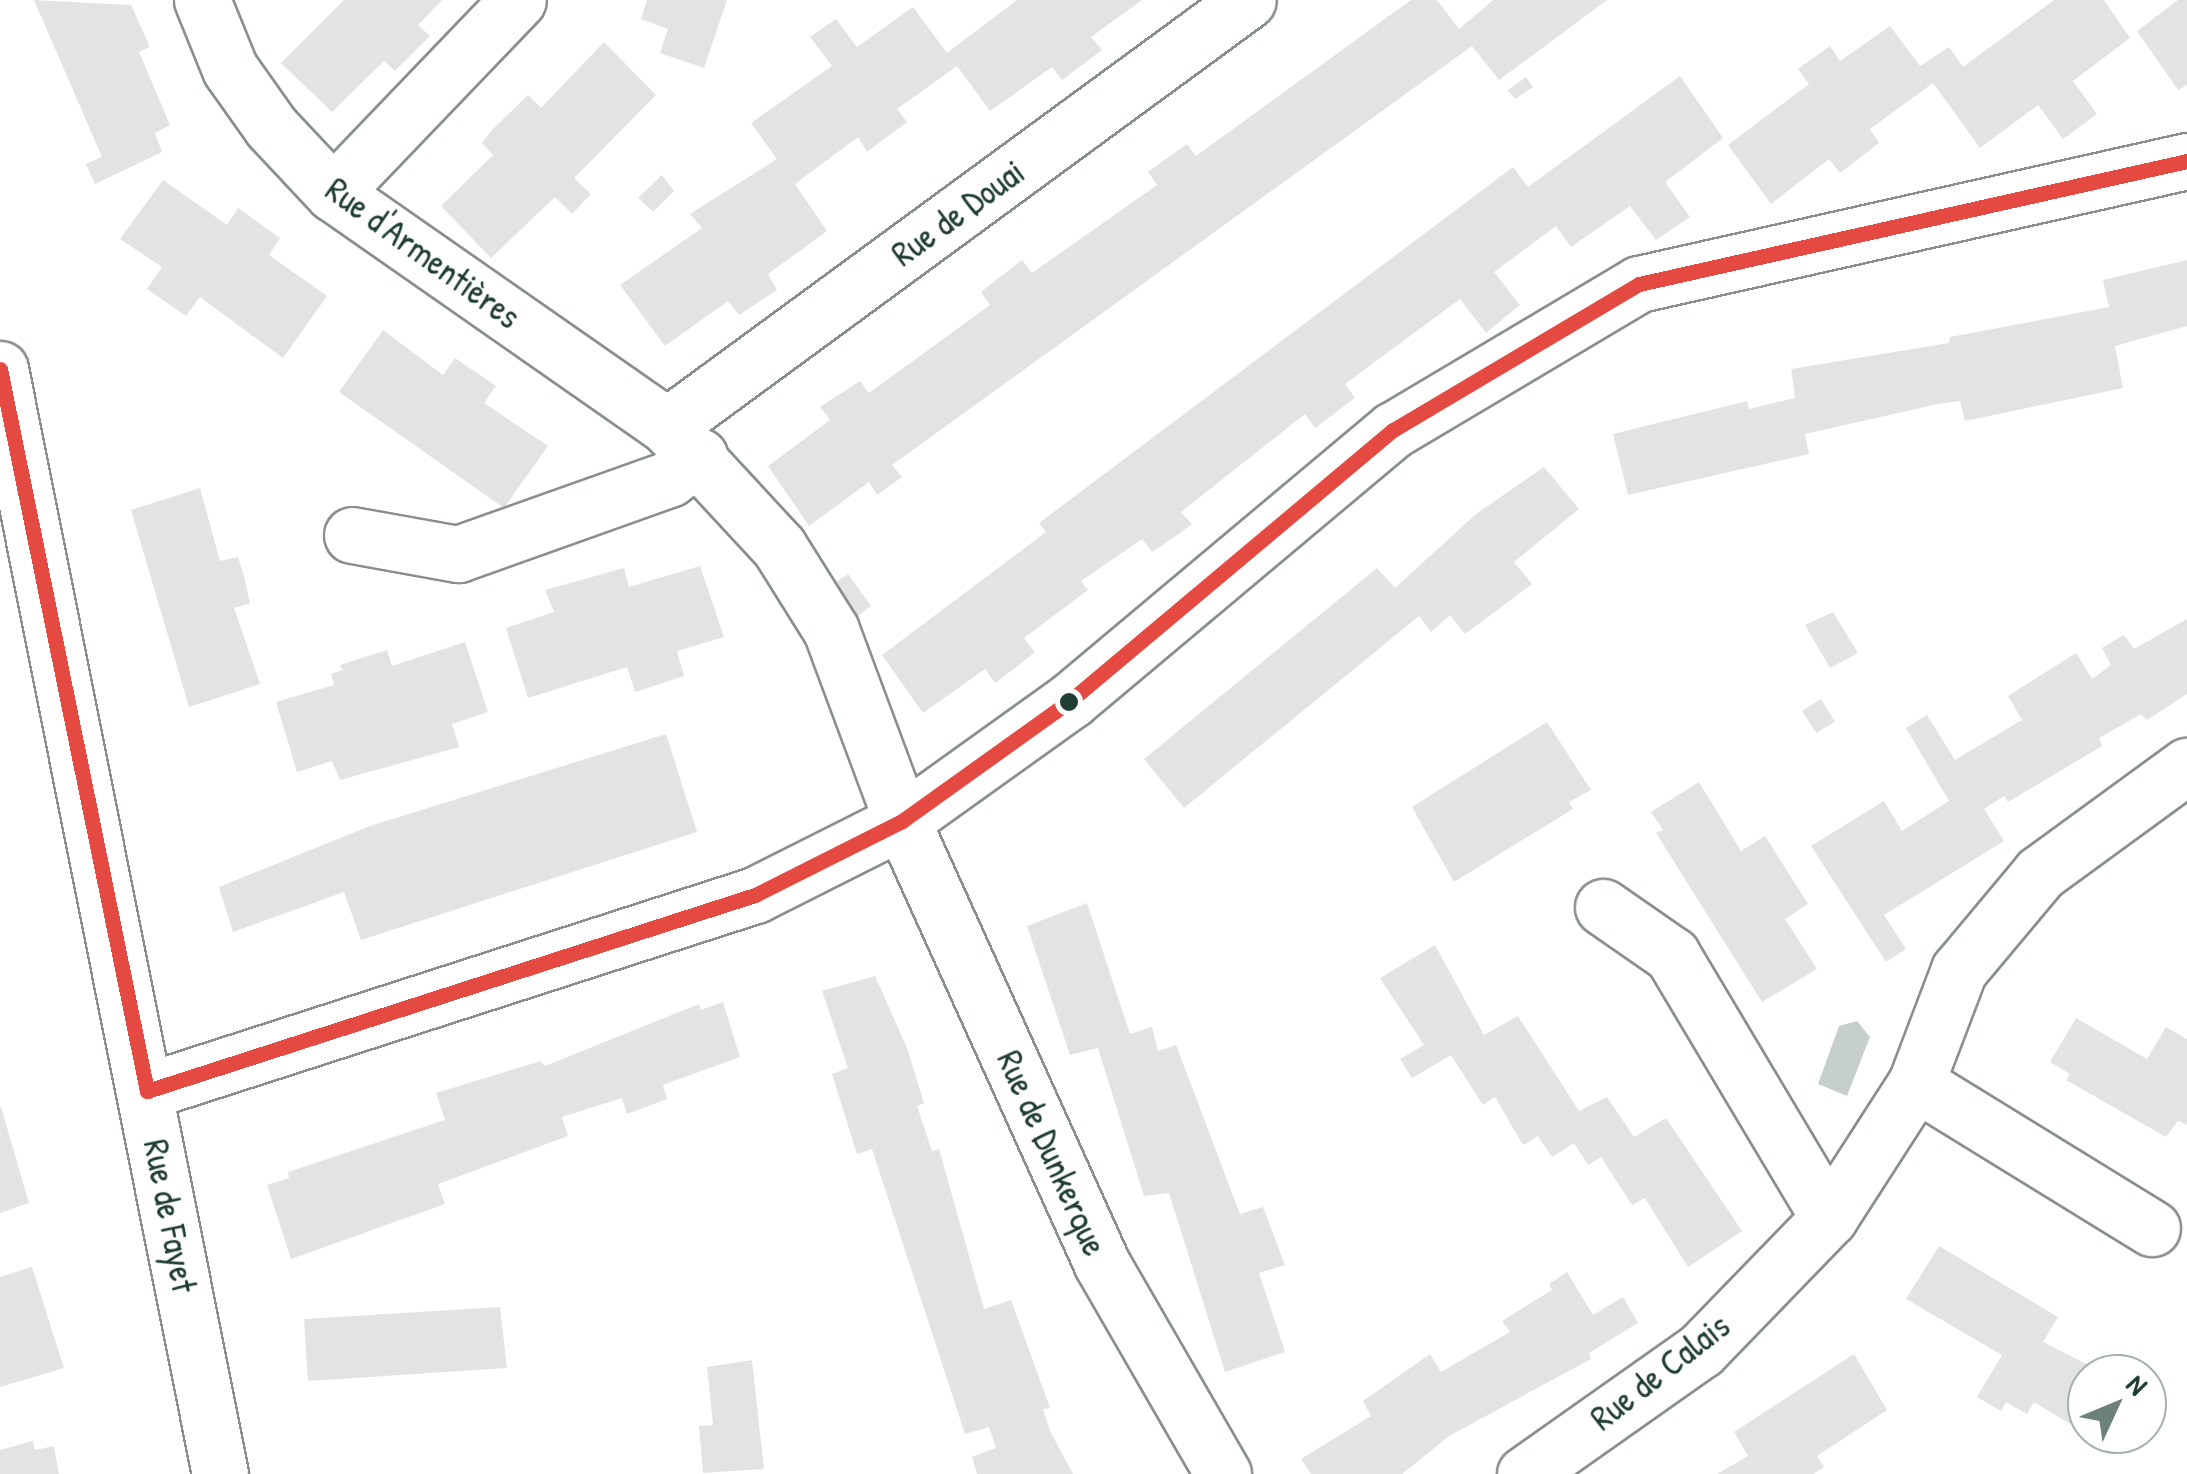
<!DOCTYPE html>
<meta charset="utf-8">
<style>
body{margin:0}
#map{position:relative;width:2187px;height:1474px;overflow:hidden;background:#fff;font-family:"Patrick Hand",sans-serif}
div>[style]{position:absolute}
.water>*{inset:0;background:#c7cfcd}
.building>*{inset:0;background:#e2e3e2}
.roads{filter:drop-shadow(2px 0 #898f8d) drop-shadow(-2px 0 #898f8d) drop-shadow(0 2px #898f8d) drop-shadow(0 -2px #898f8d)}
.minor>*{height:55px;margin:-27.5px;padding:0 27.5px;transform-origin:27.5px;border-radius:27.5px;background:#fff}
.major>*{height:55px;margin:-27.5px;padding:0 27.5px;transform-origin:27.5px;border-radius:27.5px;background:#fff}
.bus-1>*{height:15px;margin:-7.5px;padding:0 7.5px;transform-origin:7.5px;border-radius:7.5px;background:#e44a41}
.dots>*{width:28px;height:28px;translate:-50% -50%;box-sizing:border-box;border:5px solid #fff;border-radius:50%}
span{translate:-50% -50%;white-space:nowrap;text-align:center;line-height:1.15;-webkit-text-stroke:8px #fff;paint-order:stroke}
.street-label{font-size:35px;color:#1f3d34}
.north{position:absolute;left:2067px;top:1354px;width:100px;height:100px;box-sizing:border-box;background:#fff;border:2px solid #a5b1ae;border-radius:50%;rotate:46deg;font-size:28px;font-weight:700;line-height:40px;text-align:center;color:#1f3d34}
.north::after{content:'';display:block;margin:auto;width:35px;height:45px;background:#6d817b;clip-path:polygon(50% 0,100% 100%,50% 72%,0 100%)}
</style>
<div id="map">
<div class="water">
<div style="clip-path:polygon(1857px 1021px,1870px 1037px,1847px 1096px,1818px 1084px,1839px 1026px)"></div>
</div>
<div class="building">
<div style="clip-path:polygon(34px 0,131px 5px,150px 47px,139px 52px,170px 125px,155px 133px,162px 152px,95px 184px,86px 164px,102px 157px)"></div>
<div style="clip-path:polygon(344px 0,442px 0,418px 25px,430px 36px,395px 71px,384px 61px,332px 112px,281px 63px)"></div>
<div style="clip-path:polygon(647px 0,727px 0,704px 68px,660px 53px,668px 29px,641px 19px)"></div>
<div style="clip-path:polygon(1017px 0,1142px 0,1091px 37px,1102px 50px,1062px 80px,1052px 67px,990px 111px,957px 66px,897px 109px,907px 122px,867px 152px,858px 137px,795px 184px,827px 231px,768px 274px,777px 290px,739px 315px,728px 301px,665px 346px,620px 285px,702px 228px,690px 214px,777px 159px,751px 123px,832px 66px,810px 37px,836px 19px,857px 47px,913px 7px,947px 53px)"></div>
<div style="clip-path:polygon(1411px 0,1437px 0,1459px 29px,1493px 0,1607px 0,1499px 80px,1472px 46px,892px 465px,902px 477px,877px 495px,869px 482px,809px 526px,768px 466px,830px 420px,820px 407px,860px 381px,869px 393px,990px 305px,981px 292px,1022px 260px,1032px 273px,1157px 185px,1148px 172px,1187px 144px,1196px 156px)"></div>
<div style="clip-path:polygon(2054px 0,2104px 0,2130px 38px,2073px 81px,2097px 114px,2063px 139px,2038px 105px,1980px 148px,1933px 83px,1870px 129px,1879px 143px,1840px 173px,1829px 159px,1771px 204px,1728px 145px,1809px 84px,1798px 69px,1830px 46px,1840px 61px,1890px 26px,1920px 66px,1949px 47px,1963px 67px)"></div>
<div style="clip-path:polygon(2178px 0,2187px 0,2187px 85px,2178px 90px,2137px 31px)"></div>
<div style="clip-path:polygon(604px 42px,656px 95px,574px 178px,591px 194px,572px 214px,555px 197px,491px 258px,441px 206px,493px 155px,482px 143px,492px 130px,528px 95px,541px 108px)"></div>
<div style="clip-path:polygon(1680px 76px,1723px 138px,1665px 182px,1690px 217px,1656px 240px,1630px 206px,1571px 247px,1556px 226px,1494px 272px,1520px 305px,1486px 333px,1460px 299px,1345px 384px,1355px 398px,1315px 428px,1305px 414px,1181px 512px,1192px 524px,1173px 538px,1152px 552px,1142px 539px,1081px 581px,1088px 590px,1024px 638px,1035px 652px,1015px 668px,995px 683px,985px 669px,923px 713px,882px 655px,1046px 532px,1039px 523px,1513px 167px,1528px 187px)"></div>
<div style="clip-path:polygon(1526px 77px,1533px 87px,1515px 99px,1508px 90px)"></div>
<div style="clip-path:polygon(662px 175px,674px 191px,653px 212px,638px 198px)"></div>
<div style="clip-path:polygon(163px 180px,227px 225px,238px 208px,280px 238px,269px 255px,327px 296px,283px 358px,200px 297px,186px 316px,147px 289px,162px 267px,120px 239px)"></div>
<div style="clip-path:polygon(2187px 260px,2187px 326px,2115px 346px,2123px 388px,1965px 421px,1960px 401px,1938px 404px,1805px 434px,1809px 454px,1628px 495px,1613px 434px,1747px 401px,1749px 409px,1795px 398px,1791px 369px,1949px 343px,1950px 337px,2109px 307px,2103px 280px)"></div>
<div style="clip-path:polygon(383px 330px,443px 375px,455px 358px,496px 386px,484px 403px,548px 446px,504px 508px,339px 392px)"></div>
<div style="clip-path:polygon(1544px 467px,1579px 509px,1514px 562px,1532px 584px,1465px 634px,1450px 615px,1431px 632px,1419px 616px,1184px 808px,1144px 759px,1377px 568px,1395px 588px,1476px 514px)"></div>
<div style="clip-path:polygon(200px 488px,220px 561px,238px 557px,244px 576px,250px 603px,234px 608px,260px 684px,189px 707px,131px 510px)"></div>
<div style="clip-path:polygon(700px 566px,724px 637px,677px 651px,684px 676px,635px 692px,627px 667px,528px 698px,506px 628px,554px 612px,545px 590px,624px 568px,629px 587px)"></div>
<div style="clip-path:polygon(848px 574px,871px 606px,844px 627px,822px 592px)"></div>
<div style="clip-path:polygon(1833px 612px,1858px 653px,1830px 668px,1805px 625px)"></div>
<div style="clip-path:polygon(2187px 619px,2187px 694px,2147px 720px,2141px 714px,2099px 738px,2102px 746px,2008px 802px,2004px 796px,1984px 809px,2004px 841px,1884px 915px,1906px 949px,1886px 962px,1811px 846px,1884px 801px,1902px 831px,1949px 801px,1906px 728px,1927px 715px,1955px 760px,2022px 720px,2008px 696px,2076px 653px,2092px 679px,2111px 665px,2102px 648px,2124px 635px,2134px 649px)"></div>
<div style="clip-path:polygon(465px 642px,488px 712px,452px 724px,459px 747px,340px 780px,332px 761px,297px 772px,276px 702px,334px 685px,331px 674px,343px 670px,340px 665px,387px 650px,392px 666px)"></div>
<div style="clip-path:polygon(1821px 699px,1835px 722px,1816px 733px,1802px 711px)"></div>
<div style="clip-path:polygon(1547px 722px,1591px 790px,1569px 802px,1573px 809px,1454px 882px,1412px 807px)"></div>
<div style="clip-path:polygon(666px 734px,697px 832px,361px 940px,344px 892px,233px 932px,219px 887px,370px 826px)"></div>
<div style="clip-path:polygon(1699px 782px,1741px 851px,1765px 836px,1808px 904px,1785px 919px,1817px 969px,1762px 1002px,1656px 833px,1663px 830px,1651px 812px)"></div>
<div style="clip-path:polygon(1087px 903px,1130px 1034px,1152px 1027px,1158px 1051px,1176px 1045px,1240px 1214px,1263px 1207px,1285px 1265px,1259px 1273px,1285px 1352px,1225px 1372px,1169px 1193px,1144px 1196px,1098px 1048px,1070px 1055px,1027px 926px)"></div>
<div style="clip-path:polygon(1435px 945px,1484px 1035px,1518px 1016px,1579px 1111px,1607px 1097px,1634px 1137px,1666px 1118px,1742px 1231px,1688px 1267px,1645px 1198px,1632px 1205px,1601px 1157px,1588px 1165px,1574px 1143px,1552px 1157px,1538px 1136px,1523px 1145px,1495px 1097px,1483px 1105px,1451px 1055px,1412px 1078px,1400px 1059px,1424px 1045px,1380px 978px)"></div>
<div style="clip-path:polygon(875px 976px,907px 1048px,924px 1103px,917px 1106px,932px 1151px,939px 1149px,984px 1309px,1011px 1300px,1050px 1408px,1043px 1409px,1050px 1431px,1073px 1474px,977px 1474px,972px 1457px,996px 1448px,989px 1427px,965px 1434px,872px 1149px,857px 1154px,832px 1074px,848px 1068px,822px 991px)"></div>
<div style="clip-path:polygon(723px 1002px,740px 1057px,663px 1085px,667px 1099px,627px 1114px,622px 1098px,562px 1117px,568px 1136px,438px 1184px,445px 1204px,291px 1259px,267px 1185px,289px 1178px,288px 1172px,445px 1120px,436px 1093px,541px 1061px,545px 1066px,699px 1004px,701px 1010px)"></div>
<div style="clip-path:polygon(2076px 1018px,2147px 1059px,2166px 1027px,2187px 1039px,2187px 1125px,2178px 1121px,2166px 1137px,2066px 1080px,2070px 1074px,2050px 1062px)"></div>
<div style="clip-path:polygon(1px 1107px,29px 1203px,0 1213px,0 1108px)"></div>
<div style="clip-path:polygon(1939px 1246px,2058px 1317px,2043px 1342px,2106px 1374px,2087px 1374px,2087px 1434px,2034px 1402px,2027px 1414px,2006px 1402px,2001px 1411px,1977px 1397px,2002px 1355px,1906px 1299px)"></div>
<div style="clip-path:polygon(32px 1267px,64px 1368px,0 1387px,0 1277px)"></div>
<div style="clip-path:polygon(1567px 1272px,1593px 1315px,1623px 1297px,1638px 1323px,1589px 1353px,1591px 1359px,1449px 1436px,1402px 1474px,1311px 1474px,1301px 1459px,1371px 1416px,1363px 1401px,1430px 1354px,1441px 1372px,1510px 1332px,1502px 1321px,1552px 1290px,1549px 1284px)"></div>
<div style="clip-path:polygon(500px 1307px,507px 1368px,308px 1381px,304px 1319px)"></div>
<div style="clip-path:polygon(1854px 1354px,1887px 1410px,1817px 1456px,1824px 1467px,1813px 1474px,1717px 1474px,1748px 1456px,1734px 1432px)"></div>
<div style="clip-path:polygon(752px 1360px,764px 1469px,703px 1473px,699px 1426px,713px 1425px,707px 1367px)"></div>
<div style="clip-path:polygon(33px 1441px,35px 1450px,54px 1446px,59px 1474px,0 1474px,0 1450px)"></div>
</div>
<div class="roads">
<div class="minor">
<div style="left:202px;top:0;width:74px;rotate:67.9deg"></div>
<div style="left:230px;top:69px;width:71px;rotate:54.7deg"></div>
<div style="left:271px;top:127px;width:91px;rotate:46.8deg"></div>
<div style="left:333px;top:193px;width:407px;rotate:34.9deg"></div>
<div style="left:667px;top:426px;width:165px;rotate:47.2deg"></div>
<div style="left:779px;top:547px;width:98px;rotate:57.9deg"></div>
<div style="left:831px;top:630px;width:204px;rotate:69.6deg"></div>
<div style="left:902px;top:821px;width:486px;rotate:65.7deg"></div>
<div style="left:1102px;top:1264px;width:242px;rotate:60deg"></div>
<div style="left:333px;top:193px;width:267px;rotate:-46.2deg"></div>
<div style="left:667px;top:426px;width:720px;rotate:-36.25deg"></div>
<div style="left:352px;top:535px;width:108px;rotate:10.2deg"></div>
<div style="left:458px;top:554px;width:224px;rotate:-19.6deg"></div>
<div style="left:669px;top:479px;width:38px;rotate:-37deg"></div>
<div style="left:1603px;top:907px;width:84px;rotate:34.8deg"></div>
<div style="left:1672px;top:955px;width:306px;rotate:59.2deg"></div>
<div style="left:1916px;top:1083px;width:277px;rotate:31.6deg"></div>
<div style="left:147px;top:1091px;width:639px;rotate:-17.87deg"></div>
<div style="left:755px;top:895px;width:165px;rotate:-26.7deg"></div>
<div style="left:902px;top:821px;width:208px;rotate:-35.6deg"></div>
<div style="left:1071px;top:700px;width:420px;rotate:-40deg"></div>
<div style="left:1393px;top:430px;width:286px;rotate:-30.7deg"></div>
<div style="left:1639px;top:284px;width:562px;rotate:-12.65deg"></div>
<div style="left:1525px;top:1474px;width:215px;rotate:-35.2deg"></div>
<div style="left:1701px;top:1350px;width:184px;rotate:-45.9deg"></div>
<div style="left:1829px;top:1218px;width:161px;rotate:-57.2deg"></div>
<div style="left:1916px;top:1083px;width:121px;rotate:-69.2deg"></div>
<div style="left:1959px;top:970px;width:126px;rotate:-50.1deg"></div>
<div style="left:2040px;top:873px;width:182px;rotate:-36.1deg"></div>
</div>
<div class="major">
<div style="left:0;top:369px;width:1127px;rotate:78.74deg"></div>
</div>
</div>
<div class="bus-1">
<div style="left:0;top:369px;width:737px;rotate:78.49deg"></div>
<div style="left:147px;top:1091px;width:639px;rotate:-17.87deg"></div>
<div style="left:755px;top:895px;width:165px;rotate:-26.7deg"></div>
<div style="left:902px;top:821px;width:208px;rotate:-35.6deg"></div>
<div style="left:1071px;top:700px;width:420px;rotate:-40deg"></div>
<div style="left:1393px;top:430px;width:286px;rotate:-30.7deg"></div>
<div style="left:1639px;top:284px;width:562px;rotate:-12.65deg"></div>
</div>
<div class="dots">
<div style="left:1069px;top:702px;background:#1f3d34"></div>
</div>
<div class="street-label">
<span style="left:958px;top:213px;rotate:-36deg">Rue de Douai</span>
<span style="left:423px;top:253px;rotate:36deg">Rue d'Armentières</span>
<span style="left:1052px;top:1153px;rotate:66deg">Rue de Dunkerque</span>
<span style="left:170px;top:1216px;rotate:79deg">Rue de Fayet</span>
<span style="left:1660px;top:1372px;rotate:-38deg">Rue de Calais</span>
</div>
<div class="north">N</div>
</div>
